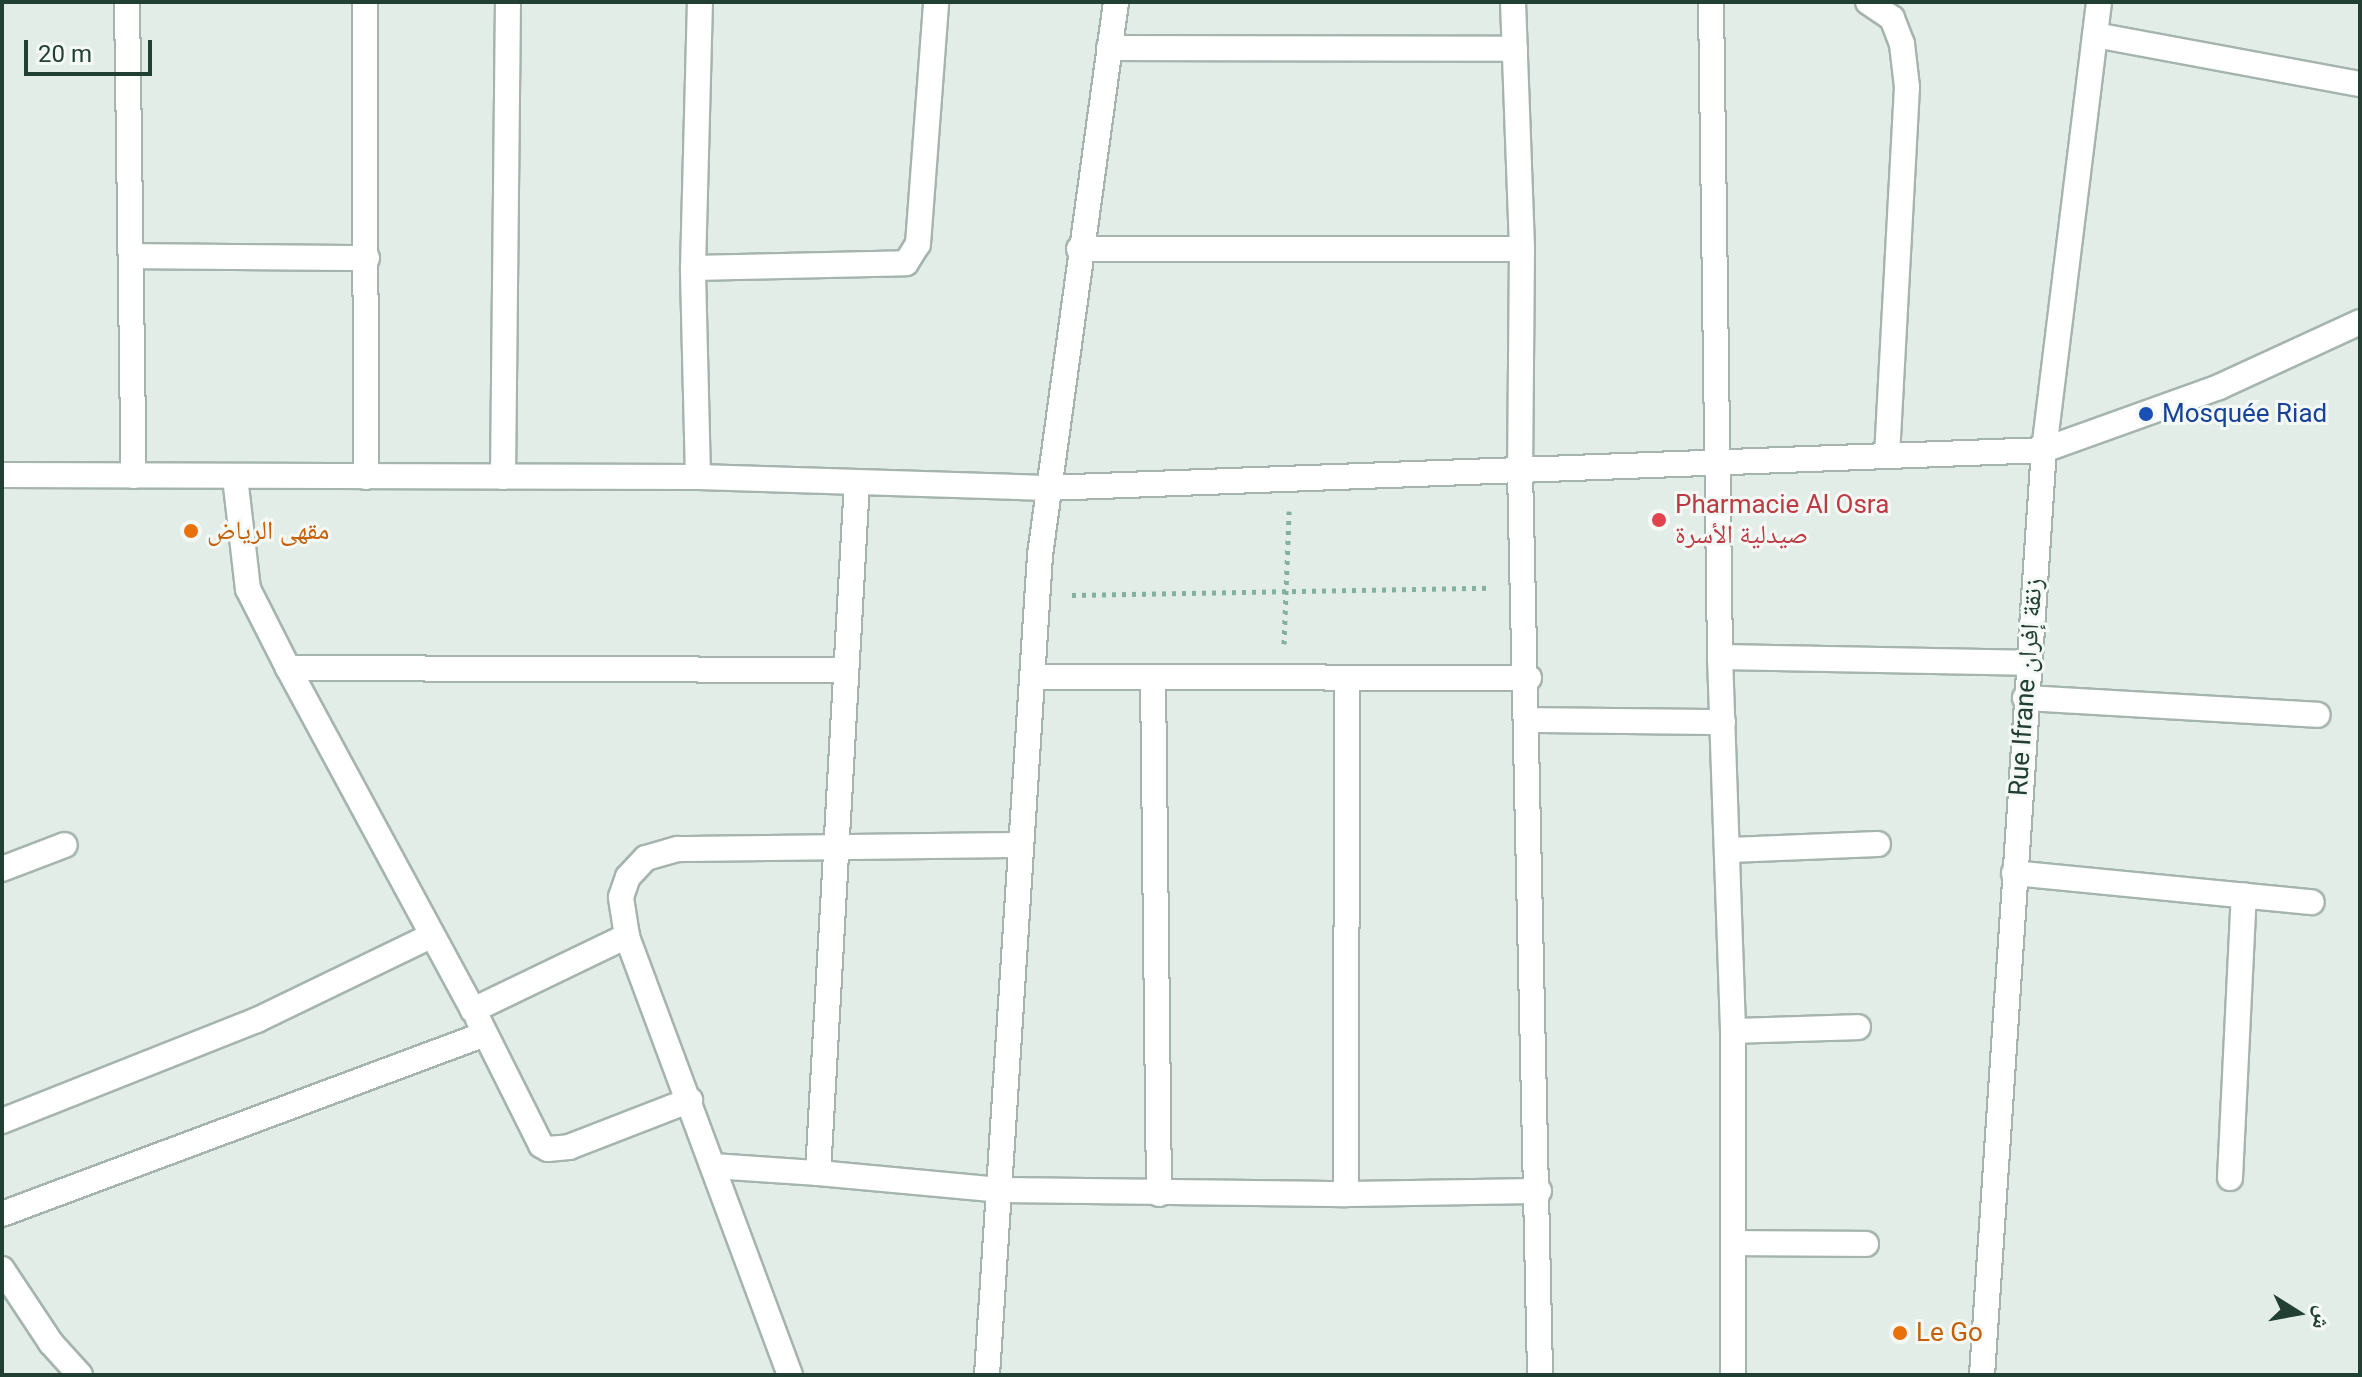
<!DOCTYPE html>
<meta charset="utf-8">
<style>
body{margin:0}
#map{position:relative;width:2362px;height:1377px;overflow:hidden;background:#e3ede7;font-family:Roboto,"Noto Naskh Arabic",sans-serif}
div>[style]{position:absolute}
.path>*{height:5px;margin-top:-2.5px;transform-origin:0;background:repeating-linear-gradient(90deg,#82b19d 0 4px,transparent 0 10px)}
.roads{filter:drop-shadow(2px 0 #a5b5ae) drop-shadow(-2px 0 #a5b5ae) drop-shadow(0 2px #a5b5ae) drop-shadow(0 -2px #a5b5ae)}
.street>*{height:24px;margin:-12px;padding:0 12px;transform-origin:12px;border-radius:12px;background:#fff}
.secondary>*{height:24px;margin:-12px;padding:0 12px;transform-origin:12px;border-radius:12px;background:#fff}
.dots>*{width:22px;height:22px;translate:-50% -50%;box-sizing:border-box;border:4px solid #f4f9f6;border-radius:50%}
span{translate:-50% -50%;white-space:nowrap;text-align:center;line-height:1.15;-webkit-text-stroke:6px #f4f9f6;paint-order:stroke}
.transit-label{font-size:26px;color:#164399}
.left{translate:0 -50%;text-align:left}
.health-label{font-size:26px;color:#be3a42}
.food-label{font-size:26px;color:#c56008}
.street-label{font-size:26px;color:#223f34}
.frame{position:absolute;inset:0;border:4px solid #223f34;pointer-events:none}
.north{position:absolute;left:2258px;top:1273px;width:80px;height:80px;-webkit-text-stroke:6px #f4f9f6;paint-order:stroke;rotate:101deg;font-size:22px;font-weight:700;line-height:32px;text-align:center;color:#223f34}
.north::after{content:'';display:block;margin:auto;width:28px;height:36px;background:#223f34;clip-path:polygon(50% 0,100% 100%,50% 72%,0 100%)}
.scale{position:absolute;left:24px;top:40px;width:128px;height:36px;box-sizing:border-box;border:4px solid #223f34;border-top:0;padding-left:10px;font-size:24px;line-height:28px;white-space:nowrap;color:#223f34;-webkit-text-stroke:6px #f4f9f6;paint-order:stroke}
</style>
<div id="map">
<div class="path">
<div style="left:1072px;top:595px;width:418px;rotate:-1deg"></div>
<div style="left:1284px;top:644px;width:133px;rotate:-87.8deg"></div>
</div>
<div class="roads">
<div class="street">
<div style="left:127px;top:2px;width:474px;rotate:89.2deg"></div>
<div style="left:1513px;top:2px;width:247px;rotate:87.9deg"></div>
<div style="left:1522px;top:249px;width:221px;rotate:90.5deg"></div>
<div style="left:1520px;top:470px;width:905px;rotate:88.73deg"></div>
<div style="left:1711px;top:2px;width:655px;rotate:89.21deg"></div>
<div style="left:1720px;top:657px;width:374px;rotate:88deg"></div>
<div style="left:1733px;top:1031px;width:344px;rotate:90deg"></div>
<div style="left:1868px;top:2px;width:29px;rotate:34deg"></div>
<div style="left:1892px;top:18px;width:28px;rotate:69deg"></div>
<div style="left:1902px;top:44px;width:43px;rotate:83.4deg"></div>
<div style="left:1907px;top:87px;width:367px;rotate:93.1deg"></div>
<div style="left:2095px;top:35px;width:269px;rotate:10.5deg"></div>
<div style="left:1109px;top:48px;width:406px;rotate:0.1deg"></div>
<div style="left:1079px;top:249px;width:443px"></div>
<div style="left:131px;top:256px;width:236px;rotate:0.5deg"></div>
<div style="left:693px;top:268px;width:213px;rotate:-1.3deg"></div>
<div style="left:906px;top:263px;width:22px;rotate:-58deg"></div>
<div style="left:918px;top:244px;width:243px;rotate:-85.7deg"></div>
<div style="left:235px;top:477px;width:113px;rotate:83.4deg"></div>
<div style="left:248px;top:589px;width:89px;rotate:63.1deg"></div>
<div style="left:503px;top:477px;width:475px;rotate:-89.4deg"></div>
<div style="left:698px;top:477px;width:209px;rotate:-91.4deg"></div>
<div style="left:693px;top:268px;width:266px;rotate:-88.5deg"></div>
<div style="left:1720px;top:657px;width:306px;rotate:1.1deg"></div>
<div style="left:1032px;top:677px;width:497px;rotate:0.1deg"></div>
<div style="left:1153px;top:678px;width:516px;rotate:89.33deg"></div>
<div style="left:1347px;top:678px;width:516px;rotate:90.11deg"></div>
<div style="left:1346px;top:1194px;width:193px;rotate:-0.9deg"></div>
<div style="left:2025px;top:698px;width:293px;rotate:3.3deg"></div>
<div style="left:1529px;top:720px;width:194px;rotate:0.6deg"></div>
<div style="left:1730px;top:850px;width:148px;rotate:-2.3deg"></div>
<div style="left:2px;top:869px;width:67px;rotate:-20.9deg"></div>
<div style="left:2014px;top:873px;width:299px;rotate:5.6deg"></div>
<div style="left:627px;top:936px;width:171px;rotate:154.3deg"></div>
<div style="left:473px;top:1010px;width:389px;rotate:-118.4deg"></div>
<div style="left:288px;top:668px;width:558px;rotate:0.21deg"></div>
<div style="left:478px;top:1019px;width:141px;rotate:63.4deg"></div>
<div style="left:541px;top:1145px;width:8px;rotate:30deg"></div>
<div style="left:548px;top:1149px;width:21px;rotate:-5deg"></div>
<div style="left:569px;top:1147px;width:130px;rotate:-21.2deg"></div>
<div style="left:1733px;top:1031px;width:125px;rotate:-1.8deg"></div>
<div style="left:2px;top:1121px;width:274px;rotate:-21.6deg"></div>
<div style="left:257px;top:1020px;width:193px;rotate:-25.8deg"></div>
<div style="left:714px;top:1166px;width:104px;rotate:3.9deg"></div>
<div style="left:818px;top:1173px;width:692px;rotate:-86.77deg"></div>
<div style="left:818px;top:1173px;width:185px;rotate:5.3deg"></div>
<div style="left:1002px;top:1190px;width:344px;rotate:0.7deg"></div>
<div style="left:2230px;top:1178px;width:283px;rotate:-87.2deg"></div>
<div style="left:2px;top:1214px;width:515px;rotate:-20.44deg"></div>
<div style="left:1736px;top:1243px;width:130px;rotate:0.4deg"></div>
<div style="left:790px;top:1375px;width:468px;rotate:-110.4deg"></div>
<div style="left:627px;top:936px;width:39px;rotate:-99deg"></div>
<div style="left:621px;top:897px;width:21px;rotate:-71deg"></div>
<div style="left:628px;top:877px;width:26px;rotate:-47deg"></div>
<div style="left:646px;top:858px;width:33px;rotate:-16deg"></div>
<div style="left:678px;top:849px;width:343px;rotate:-0.7deg"></div>
</div>
<div class="secondary">
<div style="left:365px;top:2px;width:475px;rotate:89.9deg"></div>
<div style="left:2px;top:475px;width:696px;rotate:0.16deg"></div>
<div style="left:698px;top:477px;width:349px;rotate:1.8deg"></div>
<div style="left:1047px;top:488px;width:998px;rotate:-2.18deg"></div>
<div style="left:2044px;top:450px;width:186px;rotate:-19.8deg"></div>
<div style="left:2219px;top:387px;width:155px;rotate:-24.7deg"></div>
<div style="left:2px;top:1269px;width:89px;rotate:56.5deg"></div>
<div style="left:51px;top:1343px;width:43px;rotate:47.8deg"></div>
<div style="left:987px;top:1375px;width:822px;rotate:-86.3deg"></div>
<div style="left:1040px;top:555px;width:558px;rotate:-82.17deg"></div>
<div style="left:1982px;top:1375px;width:927px;rotate:-86.17deg"></div>
<div style="left:2044px;top:450px;width:451px;rotate:-83deg"></div>
</div>
</div>
<div class="dots">
<div style="left:2146px;top:414px;background:#1a4fb4"></div>
<div style="left:1659px;top:520px;background:#e0444e"></div>
<div style="left:191px;top:531px;background:#e8710a"></div>
<div style="left:1900px;top:1333px;background:#e8710a"></div>
</div>
<div class="transit-label">
<span class="left" style="left:2162px;top:414px">Mosquée Riad</span>
</div>
<div class="health-label">
<span class="left" style="left:1675px;top:520px">Pharmacie Al Osra<br>صيدلية الأسرة</span>
</div>
<div class="food-label">
<span class="left" style="left:207px;top:531px">مقهى الرياض</span>
<span class="left" style="left:1916px;top:1333px">Le Go</span>
</div>
<div class="street-label">
<span style="left:2026px;top:687px;rotate:-86deg">Rue Ifrane زنقة إفران</span>
</div>
<div class="frame"></div>
<div class="north">ش</div>
<div class="scale">20 m</div>
</div>
